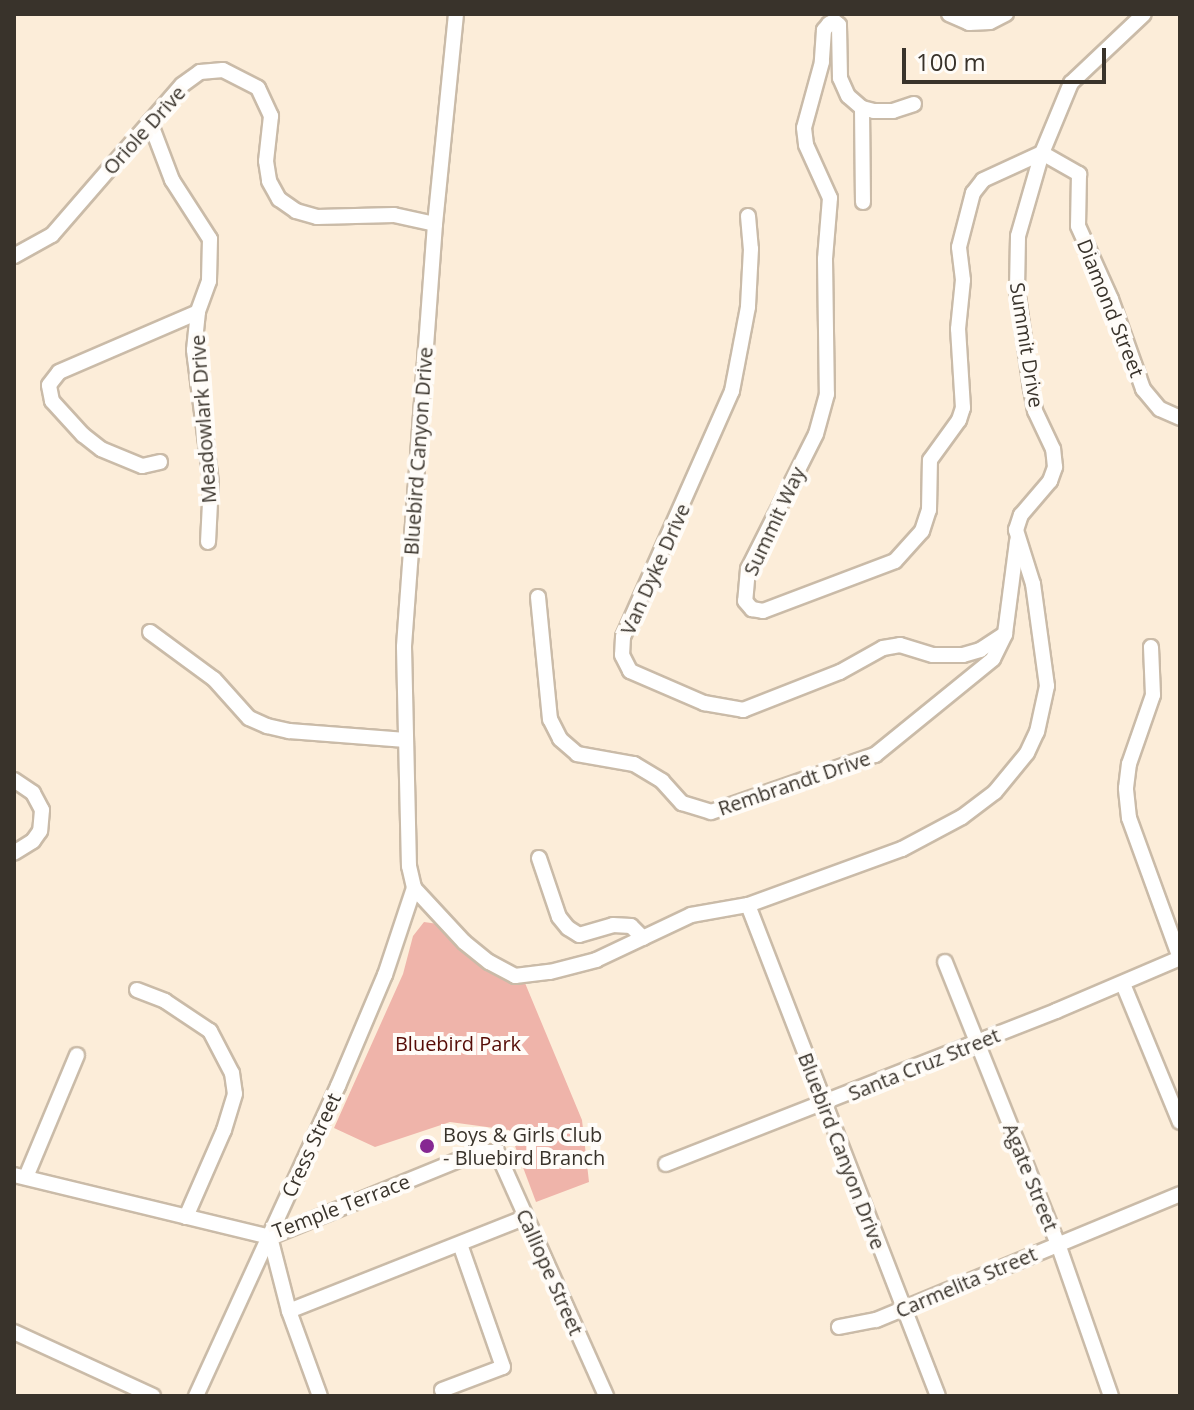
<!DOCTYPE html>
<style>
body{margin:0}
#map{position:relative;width:1194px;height:1410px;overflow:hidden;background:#fcedd9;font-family:"Open Sans",sans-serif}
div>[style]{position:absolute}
.green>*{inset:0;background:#efb4aa}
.roads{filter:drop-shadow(2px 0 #cabba8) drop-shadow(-2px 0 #cabba8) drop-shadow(0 2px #cabba8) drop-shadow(0 -2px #cabba8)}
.minor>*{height:14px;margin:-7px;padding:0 7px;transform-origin:7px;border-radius:7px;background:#fff}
.dots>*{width:22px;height:22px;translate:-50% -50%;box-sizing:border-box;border:4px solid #fffcf8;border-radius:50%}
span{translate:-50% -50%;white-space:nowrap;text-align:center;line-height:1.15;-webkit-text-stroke:8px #fffcf8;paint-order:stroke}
.street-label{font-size:20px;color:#39332b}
.park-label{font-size:20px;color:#560c06}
.poi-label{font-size:20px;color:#39332b}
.left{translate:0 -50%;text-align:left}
.frame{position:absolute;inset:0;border:16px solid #39332b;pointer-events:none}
.scale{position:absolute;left:902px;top:48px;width:204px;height:36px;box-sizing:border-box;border:4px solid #39332b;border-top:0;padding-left:10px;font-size:24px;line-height:28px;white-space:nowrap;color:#39332b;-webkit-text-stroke:6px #fffcf8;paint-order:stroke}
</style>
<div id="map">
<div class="green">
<div style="clip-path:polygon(424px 922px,438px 924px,493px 974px,525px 983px,582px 1120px,589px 1182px,536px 1202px,509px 1130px,450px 1122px,375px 1147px,334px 1128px,403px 974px,413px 936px)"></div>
</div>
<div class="roads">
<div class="minor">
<div style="left:456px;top:14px;width:211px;rotate:95.7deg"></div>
<div style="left:435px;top:224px;width:424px;rotate:94.2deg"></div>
<div style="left:404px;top:647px;width:219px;rotate:88.7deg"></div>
<div style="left:409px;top:866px;width:23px;rotate:77deg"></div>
<div style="left:414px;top:888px;width:74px;rotate:47.2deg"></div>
<div style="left:464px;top:942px;width:32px;rotate:39deg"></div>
<div style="left:489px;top:962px;width:30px;rotate:28deg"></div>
<div style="left:515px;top:976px;width:35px;rotate:-7deg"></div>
<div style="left:550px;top:972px;width:48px;rotate:-14.6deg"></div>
<div style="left:596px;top:960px;width:105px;rotate:-25.3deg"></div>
<div style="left:691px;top:915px;width:58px;rotate:-10deg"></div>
<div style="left:748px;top:905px;width:164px;rotate:-20deg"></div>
<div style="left:902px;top:849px;width:68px;rotate:-28.1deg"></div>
<div style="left:962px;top:817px;width:41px;rotate:-37.1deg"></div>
<div style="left:995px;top:792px;width:50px;rotate:-50.6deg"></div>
<div style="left:1027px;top:753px;width:23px;rotate:-65deg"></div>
<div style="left:1037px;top:732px;width:47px;rotate:-77.7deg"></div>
<div style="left:1047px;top:686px;width:103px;rotate:-97.8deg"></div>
<div style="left:1033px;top:584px;width:57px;rotate:-107.5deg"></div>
<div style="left:1016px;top:530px;width:16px;rotate:-72deg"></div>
<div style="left:1021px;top:515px;width:45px;rotate:-49.5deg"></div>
<div style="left:1050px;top:481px;width:15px;rotate:-70deg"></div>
<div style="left:1055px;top:467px;width:18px;rotate:-96deg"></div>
<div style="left:1053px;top:449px;width:42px;rotate:-115.3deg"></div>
<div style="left:1035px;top:411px;width:22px;rotate:-100deg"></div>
<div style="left:1031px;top:389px;width:101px;rotate:-98deg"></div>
<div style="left:1017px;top:289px;width:53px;rotate:-88.9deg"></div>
<div style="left:1018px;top:236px;width:86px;rotate:-73.9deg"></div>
<div style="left:1042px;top:153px;width:76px;rotate:-67.5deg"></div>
<div style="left:1071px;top:83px;width:100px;rotate:-43.4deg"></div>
<div style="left:949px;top:14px;width:22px;rotate:24deg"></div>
<div style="left:969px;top:23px;width:21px;rotate:-3deg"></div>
<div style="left:990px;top:22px;width:18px;rotate:-27deg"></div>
<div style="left:914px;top:104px;width:22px;rotate:162deg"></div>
<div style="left:893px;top:111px;width:19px;rotate:180deg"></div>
<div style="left:874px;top:111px;width:12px;rotate:-166deg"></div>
<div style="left:862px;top:108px;width:18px;rotate:-139deg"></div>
<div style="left:848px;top:96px;width:20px;rotate:-114deg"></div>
<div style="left:840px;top:78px;width:53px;rotate:-91.1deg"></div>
<div style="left:839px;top:25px;width:6px;rotate:-141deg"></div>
<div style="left:834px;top:21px;width:6px;rotate:149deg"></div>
<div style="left:829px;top:24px;width:8px;rotate:130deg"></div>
<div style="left:824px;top:30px;width:32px;rotate:94deg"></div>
<div style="left:822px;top:62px;width:68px;rotate:105.3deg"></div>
<div style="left:804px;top:128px;width:17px;rotate:83deg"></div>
<div style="left:806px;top:145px;width:58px;rotate:65.6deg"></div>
<div style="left:830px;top:198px;width:61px;rotate:94.7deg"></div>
<div style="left:825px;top:259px;width:135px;rotate:89.2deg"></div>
<div style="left:827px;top:394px;width:41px;rotate:105.4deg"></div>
<div style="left:816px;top:434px;width:151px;rotate:116.7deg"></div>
<div style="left:748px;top:569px;width:32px;rotate:95deg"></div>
<div style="left:745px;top:601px;width:11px;rotate:49deg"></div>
<div style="left:752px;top:609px;width:11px;rotate:10deg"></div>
<div style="left:763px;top:611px;width:141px;rotate:-20.7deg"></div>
<div style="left:895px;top:561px;width:40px;rotate:-48deg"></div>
<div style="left:922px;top:531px;width:22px;rotate:-72deg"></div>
<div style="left:929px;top:510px;width:50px;rotate:-88.9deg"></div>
<div style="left:930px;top:460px;width:49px;rotate:-54.1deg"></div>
<div style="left:959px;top:420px;width:13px;rotate:-72deg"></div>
<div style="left:963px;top:408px;width:79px;rotate:-93.6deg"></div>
<div style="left:958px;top:329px;width:49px;rotate:-84.2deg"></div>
<div style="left:963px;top:280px;width:33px;rotate:-97deg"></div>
<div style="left:959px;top:247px;width:56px;rotate:-75.5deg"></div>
<div style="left:973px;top:193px;width:16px;rotate:-52deg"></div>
<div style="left:983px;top:180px;width:65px;rotate:-24.6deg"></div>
<div style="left:1042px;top:153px;width:43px;rotate:29.6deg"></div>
<div style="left:1079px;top:174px;width:52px;rotate:91.1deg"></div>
<div style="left:1078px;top:226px;width:80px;rotate:65.7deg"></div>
<div style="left:1111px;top:299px;width:96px;rotate:70.4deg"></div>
<div style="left:1143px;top:389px;width:26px;rotate:50deg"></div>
<div style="left:1160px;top:409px;width:22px;rotate:24deg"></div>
<div style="left:862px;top:108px;width:94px;rotate:89.4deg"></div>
<div style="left:150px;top:122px;width:62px;rotate:69.2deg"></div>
<div style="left:172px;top:180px;width:70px;rotate:57.2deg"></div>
<div style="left:210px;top:239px;width:42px;rotate:91.4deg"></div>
<div style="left:209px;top:281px;width:33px;rotate:110deg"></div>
<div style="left:198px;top:312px;width:38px;rotate:96deg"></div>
<div style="left:194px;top:350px;width:134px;rotate:82.7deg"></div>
<div style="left:211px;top:483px;width:59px;rotate:92.9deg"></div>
<div style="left:748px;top:216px;width:33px;rotate:85deg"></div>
<div style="left:751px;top:249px;width:58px;rotate:93deg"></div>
<div style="left:748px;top:307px;width:86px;rotate:100.8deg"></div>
<div style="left:732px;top:391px;width:269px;rotate:113.9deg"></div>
<div style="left:623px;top:637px;width:18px;rotate:93deg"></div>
<div style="left:622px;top:655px;width:18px;rotate:63deg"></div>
<div style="left:630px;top:671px;width:81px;rotate:23.4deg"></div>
<div style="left:704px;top:703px;width:40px;rotate:10deg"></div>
<div style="left:743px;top:710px;width:104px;rotate:-21.4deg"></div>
<div style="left:840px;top:672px;width:49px;rotate:-29.2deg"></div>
<div style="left:883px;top:648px;width:17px;rotate:-10deg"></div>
<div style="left:900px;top:645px;width:34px;rotate:17deg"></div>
<div style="left:933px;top:655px;width:30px"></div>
<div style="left:963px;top:655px;width:18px;rotate:-16deg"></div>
<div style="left:980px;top:650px;width:30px;rotate:-33deg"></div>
<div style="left:14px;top:256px;width:43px;rotate:-28.9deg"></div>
<div style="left:52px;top:235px;width:198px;rotate:-49.1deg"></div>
<div style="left:182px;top:85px;width:22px;rotate:-36deg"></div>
<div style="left:200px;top:72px;width:23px;rotate:-5deg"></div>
<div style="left:223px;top:70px;width:39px;rotate:27deg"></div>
<div style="left:258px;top:88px;width:31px;rotate:65deg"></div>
<div style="left:271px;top:116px;width:45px;rotate:96.3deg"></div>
<div style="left:266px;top:161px;width:20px;rotate:81deg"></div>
<div style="left:269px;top:181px;width:21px;rotate:61deg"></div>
<div style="left:279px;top:199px;width:21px;rotate:35deg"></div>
<div style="left:296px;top:211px;width:22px;rotate:16deg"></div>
<div style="left:317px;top:217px;width:77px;rotate:-1.5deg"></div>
<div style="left:394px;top:215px;width:42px;rotate:12.4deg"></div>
<div style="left:160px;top:462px;width:18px;rotate:167deg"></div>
<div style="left:142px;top:466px;width:44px;rotate:-157.5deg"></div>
<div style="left:101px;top:449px;width:23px;rotate:-142deg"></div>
<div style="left:83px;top:435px;width:46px;rotate:-132.4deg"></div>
<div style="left:52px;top:401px;width:16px;rotate:-101deg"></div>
<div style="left:49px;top:385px;width:16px;rotate:-52deg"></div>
<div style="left:59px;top:372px;width:151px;rotate:-23.3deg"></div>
<div style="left:538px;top:597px;width:123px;rotate:84.4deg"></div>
<div style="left:550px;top:719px;width:22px;rotate:63deg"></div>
<div style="left:560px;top:739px;width:23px;rotate:41deg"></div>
<div style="left:577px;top:754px;width:58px;rotate:10deg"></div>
<div style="left:634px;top:764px;width:33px;rotate:31deg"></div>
<div style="left:662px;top:781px;width:30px;rotate:48deg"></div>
<div style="left:682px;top:803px;width:30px;rotate:17deg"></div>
<div style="left:711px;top:812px;width:174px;rotate:-19.2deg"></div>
<div style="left:875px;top:755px;width:152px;rotate:-39.1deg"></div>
<div style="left:993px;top:659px;width:28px;rotate:-64deg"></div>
<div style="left:1005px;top:634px;width:94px;rotate:-82.6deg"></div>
<div style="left:150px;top:632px;width:79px;rotate:36.3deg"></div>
<div style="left:214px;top:679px;width:52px;rotate:48.1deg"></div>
<div style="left:249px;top:718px;width:20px;rotate:24deg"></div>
<div style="left:267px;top:726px;width:23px;rotate:13deg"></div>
<div style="left:289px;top:731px;width:117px;rotate:4.4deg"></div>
<div style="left:14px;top:780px;width:23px;rotate:34deg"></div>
<div style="left:33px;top:793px;width:19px;rotate:62deg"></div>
<div style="left:42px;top:810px;width:21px;rotate:95deg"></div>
<div style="left:40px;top:831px;width:12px;rotate:125deg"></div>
<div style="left:33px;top:841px;width:22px;rotate:148deg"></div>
<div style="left:539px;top:858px;width:62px;rotate:71.3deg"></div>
<div style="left:559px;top:917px;width:14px;rotate:51deg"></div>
<div style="left:568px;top:928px;width:13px;rotate:32deg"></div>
<div style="left:579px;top:935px;width:35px;rotate:-16deg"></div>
<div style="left:613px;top:925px;width:18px;rotate:3deg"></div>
<div style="left:631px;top:926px;width:17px;rotate:45deg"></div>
<div style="left:748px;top:905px;width:526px;rotate:68.85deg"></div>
<div style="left:945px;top:962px;width:304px;rotate:68.2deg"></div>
<div style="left:1058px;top:1244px;width:161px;rotate:70.8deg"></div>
<div style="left:1123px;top:984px;width:149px;rotate:67.6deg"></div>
<div style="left:137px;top:990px;width:30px;rotate:21deg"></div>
<div style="left:165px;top:1001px;width:54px;rotate:33.7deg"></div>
<div style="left:210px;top:1031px;width:47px;rotate:62.4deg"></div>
<div style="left:232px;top:1073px;width:21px;rotate:82deg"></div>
<div style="left:235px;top:1094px;width:38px;rotate:107deg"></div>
<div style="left:224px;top:1130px;width:95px;rotate:113.6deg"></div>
<div style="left:666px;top:1164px;width:419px;rotate:-21.4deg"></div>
<div style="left:1056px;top:1011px;width:135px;rotate:-23.1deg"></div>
<div style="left:1180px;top:958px;width:149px;rotate:-110deg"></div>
<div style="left:1129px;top:818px;width:30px;rotate:-96deg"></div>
<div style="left:1126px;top:788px;width:24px;rotate:-83deg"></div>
<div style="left:1129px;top:764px;width:73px;rotate:-70.8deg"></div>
<div style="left:1153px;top:695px;width:48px;rotate:-92.4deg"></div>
<div style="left:14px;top:1175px;width:263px;rotate:13.6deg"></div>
<div style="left:270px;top:1237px;width:225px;rotate:-22.2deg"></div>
<div style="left:478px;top:1152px;width:19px"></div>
<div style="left:497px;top:1152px;width:267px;rotate:65.9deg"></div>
<div style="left:26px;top:1177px;width:132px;rotate:-67.3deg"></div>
<div style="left:270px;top:1237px;width:76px;rotate:75.6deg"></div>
<div style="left:289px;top:1311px;width:90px;rotate:70deg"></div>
<div style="left:289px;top:1311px;width:253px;rotate:-21.6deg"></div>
<div style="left:839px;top:1327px;width:38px;rotate:-11deg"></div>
<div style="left:876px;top:1320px;width:329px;rotate:-22.5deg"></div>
<div style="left:14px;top:1332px;width:153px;rotate:24.7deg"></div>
<div style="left:442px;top:1390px;width:65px;rotate:-20.7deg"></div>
<div style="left:503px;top:1367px;width:130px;rotate:-109.3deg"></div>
<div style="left:196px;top:1396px;width:341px;rotate:-65.4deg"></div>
<div style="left:338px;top:1086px;width:121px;rotate:-67.1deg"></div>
<div style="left:385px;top:975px;width:92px;rotate:-71.6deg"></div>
</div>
</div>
<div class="dots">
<div style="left:427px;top:1146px;background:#862892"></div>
</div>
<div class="street-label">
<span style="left:144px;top:130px;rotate:-48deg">Oriole Drive</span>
<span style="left:1111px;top:308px;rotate:68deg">Diamond Street</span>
<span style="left:1027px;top:345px;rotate:81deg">Summit Drive</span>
<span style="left:203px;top:419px;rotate:-94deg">Meadowlark Drive</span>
<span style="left:418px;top:451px;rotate:-86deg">Bluebird Canyon Drive</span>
<span style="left:774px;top:521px;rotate:-65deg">Summit Way</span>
<span style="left:655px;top:569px;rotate:-66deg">Van Dyke Drive</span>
<span style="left:794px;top:783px;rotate:-19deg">Rembrandt Drive</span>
<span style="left:924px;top:1064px;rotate:-22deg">Santa Cruz Street</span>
<span style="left:311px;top:1145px;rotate:-65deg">Cress Street</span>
<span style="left:842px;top:1151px;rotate:69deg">Bluebird Canyon Drive</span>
<span style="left:1031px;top:1177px;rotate:68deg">Agate Street</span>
<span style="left:341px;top:1206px;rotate:-21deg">Temple Terrace</span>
<span style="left:550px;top:1272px;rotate:66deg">Calliope Street</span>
<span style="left:966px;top:1282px;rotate:-23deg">Carmelita Street</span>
</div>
<div class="park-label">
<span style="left:458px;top:1043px">Bluebird Park</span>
</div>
<div class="poi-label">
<span class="left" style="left:443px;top:1146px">Boys &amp; Girls Club<br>- Bluebird Branch</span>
</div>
<div class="frame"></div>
<div class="scale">100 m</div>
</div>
